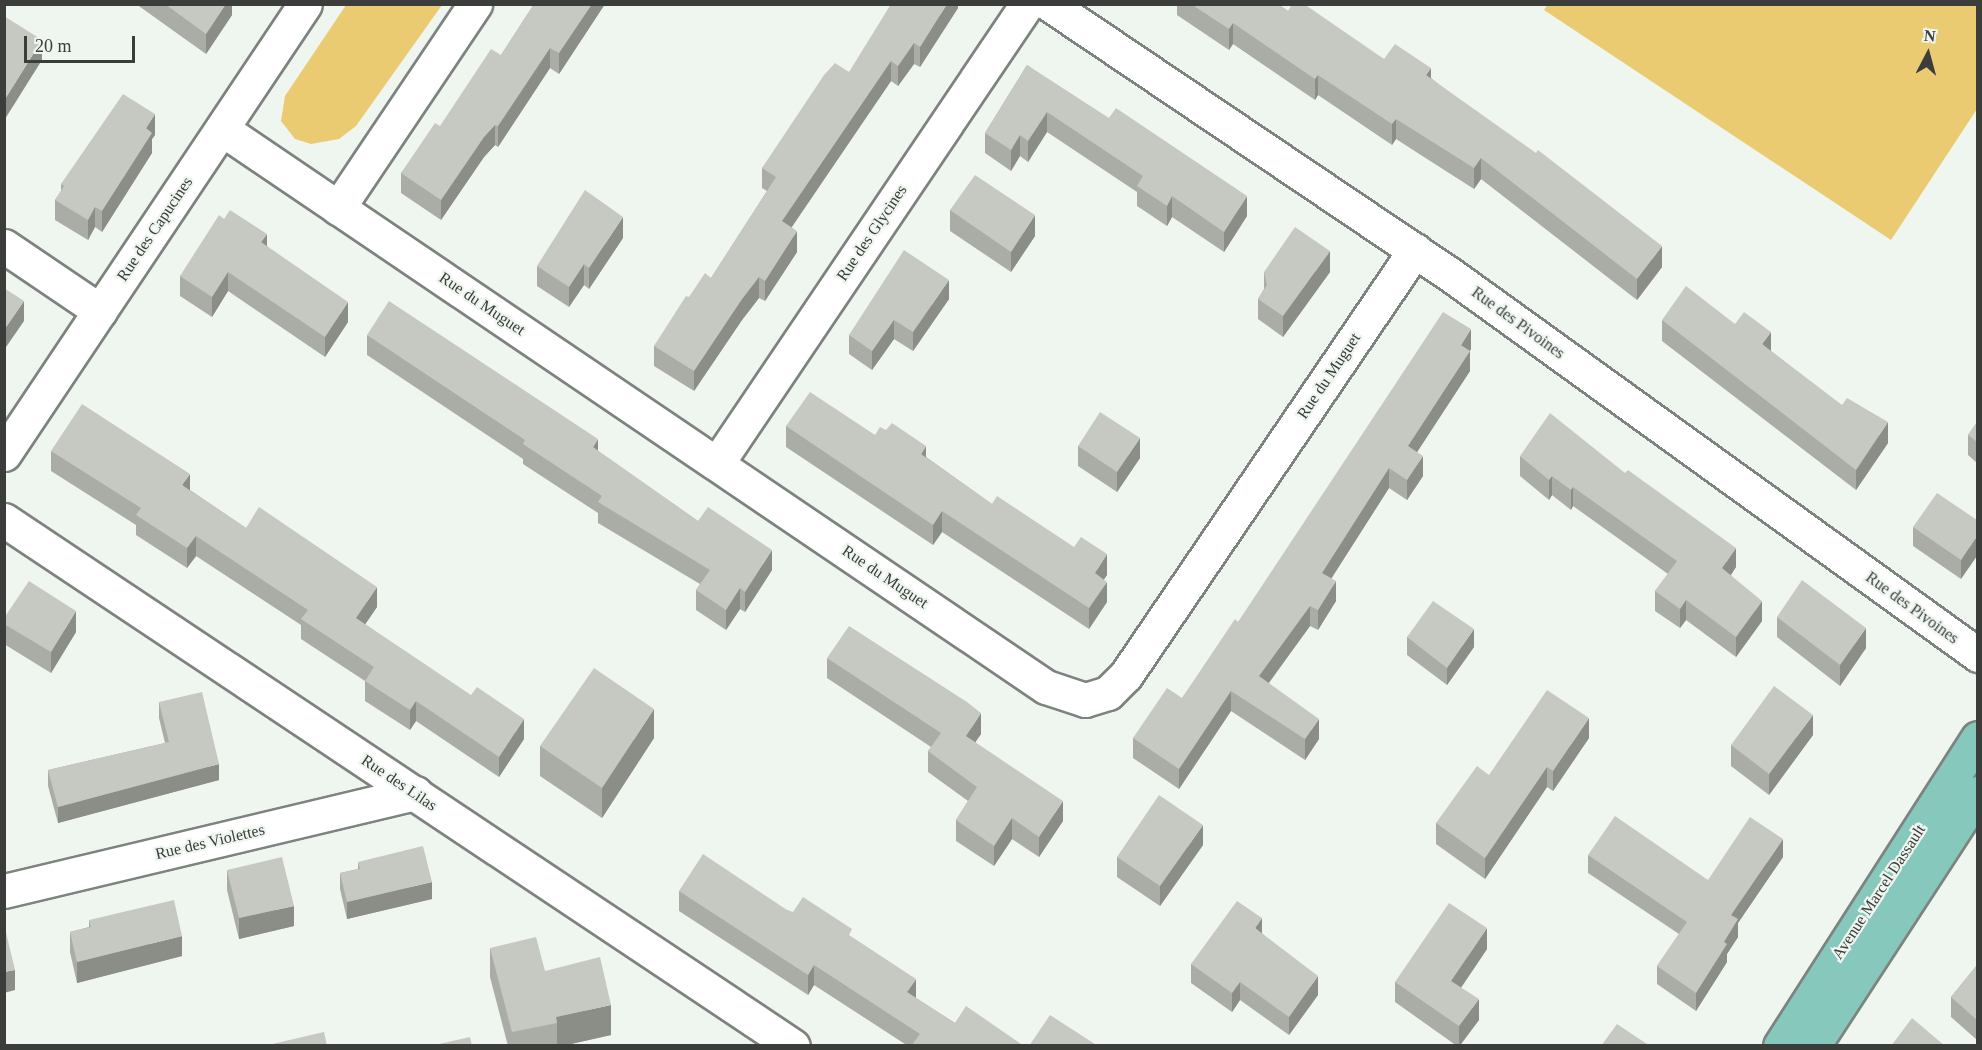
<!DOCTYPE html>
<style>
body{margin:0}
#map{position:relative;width:1982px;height:1050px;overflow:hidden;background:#eff6f0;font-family:Georgia,serif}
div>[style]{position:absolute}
.green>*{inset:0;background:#eacb71}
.roads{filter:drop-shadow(2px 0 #7d837e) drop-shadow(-2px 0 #7d837e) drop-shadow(0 2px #7d837e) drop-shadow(0 -2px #7d837e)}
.minor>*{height:33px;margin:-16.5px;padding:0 16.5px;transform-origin:16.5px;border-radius:16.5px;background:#fff}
.primary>*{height:33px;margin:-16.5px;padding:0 16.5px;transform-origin:16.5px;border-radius:16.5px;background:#86c8bc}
.wall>*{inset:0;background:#aaada6}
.shaded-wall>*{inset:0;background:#8b8d87}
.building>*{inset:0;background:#c6c9c1}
span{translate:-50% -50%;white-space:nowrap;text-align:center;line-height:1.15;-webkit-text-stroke:4.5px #eff6f0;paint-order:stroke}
.street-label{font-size:16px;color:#3a3d3a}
.frame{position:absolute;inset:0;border:6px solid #3a3d3a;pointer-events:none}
.north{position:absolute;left:1898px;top:24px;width:60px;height:60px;-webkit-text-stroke:4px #eff6f0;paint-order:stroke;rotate:6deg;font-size:16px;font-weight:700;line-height:24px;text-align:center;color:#3a3d3a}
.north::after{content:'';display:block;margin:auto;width:21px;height:27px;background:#3a3d3a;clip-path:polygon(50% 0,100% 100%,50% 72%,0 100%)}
.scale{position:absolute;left:24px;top:36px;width:111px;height:27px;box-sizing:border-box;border:3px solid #3a3d3a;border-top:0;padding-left:8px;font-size:18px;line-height:21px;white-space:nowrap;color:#3a3d3a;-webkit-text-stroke:4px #eff6f0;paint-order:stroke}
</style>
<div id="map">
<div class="green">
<div style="clip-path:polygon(1548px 4px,1977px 5px,1977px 109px,1891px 240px,1544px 10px)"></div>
<div style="clip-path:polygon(346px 5px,442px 5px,356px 126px,339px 139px,311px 144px,295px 139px,281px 121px,285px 96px)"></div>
</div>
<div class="roads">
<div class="minor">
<div style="left:1049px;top:4px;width:485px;rotate:34deg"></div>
<div style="left:1451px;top:275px;width:650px;rotate:35.79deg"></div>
<div style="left:222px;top:129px;width:995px;rotate:34.11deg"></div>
<div style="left:1046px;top:687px;width:41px;rotate:18.4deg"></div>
<div style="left:1085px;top:700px;width:24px;rotate:-17deg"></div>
<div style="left:1108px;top:693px;width:25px;rotate:-45deg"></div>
<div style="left:1126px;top:675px;width:514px;rotate:-55.78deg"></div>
<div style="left:338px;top:208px;width:246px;rotate:-56.1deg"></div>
<div style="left:4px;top:246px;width:116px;rotate:34.1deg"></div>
<div style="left:4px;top:454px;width:541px;rotate:-56.22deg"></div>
<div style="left:718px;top:462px;width:552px;rotate:-55.99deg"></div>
<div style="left:4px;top:520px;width:948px;rotate:33.69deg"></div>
<div style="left:4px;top:891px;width:423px;rotate:-13.4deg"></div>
</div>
<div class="primary">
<div style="left:1780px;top:1046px;width:366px;rotate:-57.3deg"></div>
<div style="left:1813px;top:1046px;width:302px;rotate:-56.9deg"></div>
</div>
</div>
<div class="wall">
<div style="clip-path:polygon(136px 4px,232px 4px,232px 15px,206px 54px)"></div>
<div style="clip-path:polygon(534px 4px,605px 4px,559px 74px,550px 68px,498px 147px,495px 145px,484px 157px,441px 220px,401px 193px,401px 173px,501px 55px)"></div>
<div style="clip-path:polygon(958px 4px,958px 8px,920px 67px,914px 64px,898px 86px,891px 81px,792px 227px,797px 252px,765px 301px,759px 298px,742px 320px,694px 391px,654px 366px,654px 346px,689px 297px,711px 278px,767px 191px,762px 188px,762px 168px,849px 72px)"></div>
<div style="clip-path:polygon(1177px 4px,1278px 4px,1288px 11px,1384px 59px,1431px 78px,1662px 267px,1637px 300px,1481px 179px,1474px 189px,1396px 139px,1392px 145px,1318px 95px,1315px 100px,1233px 44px,1229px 50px,1177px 15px)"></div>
<div style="clip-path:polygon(1027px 65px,1247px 216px,1224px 252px,1172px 217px,1167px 226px,1137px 206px,1137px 192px,1047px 132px,1028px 162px,1020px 156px,1011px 171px,985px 153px,985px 133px)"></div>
<div style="clip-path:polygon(155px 135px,152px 139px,152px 153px,102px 232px,95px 227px,88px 240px,55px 220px,55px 200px,61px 191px,61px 184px)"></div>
<div style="clip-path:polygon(950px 210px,1035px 236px,1011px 272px,950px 231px)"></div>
<div style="clip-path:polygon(623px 238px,589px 289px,584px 285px,569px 307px,537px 286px,537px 266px)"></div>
<div style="clip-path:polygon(267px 246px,348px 322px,325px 357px,228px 291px,212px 317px,180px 296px,180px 276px)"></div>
<div style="clip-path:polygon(1264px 272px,1330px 272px,1283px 337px,1258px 319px,1258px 299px,1264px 289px)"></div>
<div style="clip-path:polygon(949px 299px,913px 351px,894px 339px,872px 370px,849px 354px,849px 335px)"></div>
<div style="clip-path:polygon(1662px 320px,1771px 351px,1888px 443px,1856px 490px,1662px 341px)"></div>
<div style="clip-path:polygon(367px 335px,598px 451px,698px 521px,772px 570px,745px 612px,740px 609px,726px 630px,696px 610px,696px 590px,700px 584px,598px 523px,598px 513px,523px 464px,523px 459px,367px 355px)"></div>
<div style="clip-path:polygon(1471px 349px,1470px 351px,1470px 371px,1417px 452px,1423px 476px,1407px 500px,1389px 488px,1331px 579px,1336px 601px,1318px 630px,1310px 626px,1269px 683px,1319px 739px,1305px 760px,1231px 711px,1179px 789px,1133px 758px,1133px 738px,1182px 698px,1238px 622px)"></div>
<div style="clip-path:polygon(1977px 422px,1977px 463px,1968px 455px,1968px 435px)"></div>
<div style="clip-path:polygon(786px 426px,875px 435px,926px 457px,992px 504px,1107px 575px,1104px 579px,1107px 602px,1089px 629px,942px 532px,933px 545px,786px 447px)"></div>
<div style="clip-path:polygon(1078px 446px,1140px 458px,1117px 492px,1078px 466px)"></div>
<div style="clip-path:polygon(51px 451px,190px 490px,246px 528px,377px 607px,365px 624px,524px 739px,499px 777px,416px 721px,410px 730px,365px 701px,365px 681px,301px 639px,301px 625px,196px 556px,187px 568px,136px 535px,136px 525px,51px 471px)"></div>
<div style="clip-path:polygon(1520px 456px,1736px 567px,1731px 575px,1762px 621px,1736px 657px,1686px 620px,1680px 628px,1655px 611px,1655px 591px,1668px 574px,1573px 506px,1571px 510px,1552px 495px,1549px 500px,1520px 476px)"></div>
<div style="clip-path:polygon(1977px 520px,1961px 579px,1913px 546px,1913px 527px)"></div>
<div style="clip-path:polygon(1777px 617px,1866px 648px,1840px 686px,1777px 637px)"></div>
<div style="clip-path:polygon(4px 618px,76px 632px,51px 673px,4px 644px)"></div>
<div style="clip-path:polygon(1407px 637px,1474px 647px,1447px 685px,1407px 655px)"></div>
<div style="clip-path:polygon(827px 658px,981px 734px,975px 742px,1063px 821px,1039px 857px,1012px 839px,994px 866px,956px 841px,956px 820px,968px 801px,928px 772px,928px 751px,931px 747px,827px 678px)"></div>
<div style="clip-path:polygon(159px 702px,219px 780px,58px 823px,48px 786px,48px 770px,165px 743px,159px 718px)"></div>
<div style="clip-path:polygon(1813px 735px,1769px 795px,1731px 766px,1731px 745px)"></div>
<div style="clip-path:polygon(654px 738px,602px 818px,540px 776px,540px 746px)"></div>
<div style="clip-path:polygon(1589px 738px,1553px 791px,1547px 787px,1485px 879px,1436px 844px,1436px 823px,1489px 775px)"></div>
<div style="clip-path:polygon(1203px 845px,1160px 906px,1117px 877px,1117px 857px)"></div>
<div style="clip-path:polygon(1588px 855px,1708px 880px,1783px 857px,1738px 923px,1738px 937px,1727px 954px,1727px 962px,1696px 1011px,1657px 984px,1657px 966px,1679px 934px,1588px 873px)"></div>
<div style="clip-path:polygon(358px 862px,432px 899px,347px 919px,340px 889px,340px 873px,358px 869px)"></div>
<div style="clip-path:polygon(227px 870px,294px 926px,239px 939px,227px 890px)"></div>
<div style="clip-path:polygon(679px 891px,787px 910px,852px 938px,916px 998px,955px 1023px,1024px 1046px,908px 1046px,814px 985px,808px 995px,679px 911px)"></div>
<div style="clip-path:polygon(89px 920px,182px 956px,77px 983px,70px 952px,70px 932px,89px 927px)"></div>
<div style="clip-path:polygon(1262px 933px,1318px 995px,1289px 1035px,1240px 1000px,1232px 1012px,1191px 983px,1191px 964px)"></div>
<div style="clip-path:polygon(490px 948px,545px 971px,611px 1035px,562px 1046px,508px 1046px,490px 977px)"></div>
<div style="clip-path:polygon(1487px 949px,1461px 988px,1479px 1020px,1460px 1046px,1457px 1046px,1395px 1002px,1395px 982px)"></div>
<div style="clip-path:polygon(1977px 965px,1977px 1040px,1951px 1017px,1951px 997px)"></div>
</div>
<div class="shaded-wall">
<div style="clip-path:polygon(226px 4px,232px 4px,232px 15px,206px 54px,206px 34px)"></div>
<div style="clip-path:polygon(592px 4px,605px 4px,559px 74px,559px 53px)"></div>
<div style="clip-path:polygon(947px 4px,958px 4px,958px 8px,920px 67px,920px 47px)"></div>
<div style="clip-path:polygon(1233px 23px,1233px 44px,1229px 50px,1229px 29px)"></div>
<div style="clip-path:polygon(42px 40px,42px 60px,5px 119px,5px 99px)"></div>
<div style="clip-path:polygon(914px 43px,914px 64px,898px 86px,898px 66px)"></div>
<div style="clip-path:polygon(550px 48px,550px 68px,498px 147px,498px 126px)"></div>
<div style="clip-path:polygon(891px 61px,891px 81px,782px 241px,782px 221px)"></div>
<div style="clip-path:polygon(1431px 68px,1431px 88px,1426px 75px)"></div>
<div style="clip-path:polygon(1318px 75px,1318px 95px,1315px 100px,1315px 79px)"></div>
<div style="clip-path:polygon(1047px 112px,1047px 132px,1028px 162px,1028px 141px)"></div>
<div style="clip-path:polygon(155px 114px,155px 135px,152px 139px,152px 153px,102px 232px,102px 211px,146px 128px)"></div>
<div style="clip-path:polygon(1396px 119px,1396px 139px,1392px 145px,1392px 124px)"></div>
<div style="clip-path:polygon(495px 125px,495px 145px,484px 157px,441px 220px,441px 200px,484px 137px)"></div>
<div style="clip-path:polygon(1020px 135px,1020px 156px,1011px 171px,1011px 150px)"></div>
<div style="clip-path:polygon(1481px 158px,1481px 179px,1474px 189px,1474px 168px)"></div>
<div style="clip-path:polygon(1172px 196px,1172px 217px,1167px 226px,1167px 206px)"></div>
<div style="clip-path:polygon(1247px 196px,1247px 216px,1224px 252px,1224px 232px)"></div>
<div style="clip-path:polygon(95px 207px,95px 227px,88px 240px,88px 220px)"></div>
<div style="clip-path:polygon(1035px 215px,1035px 236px,1011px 272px,1011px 252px)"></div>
<div style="clip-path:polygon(623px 217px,623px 238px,589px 289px,589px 268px)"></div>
<div style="clip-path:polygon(797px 231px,797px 252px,765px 301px,765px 281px)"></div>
<div style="clip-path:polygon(267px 234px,267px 253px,261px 242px)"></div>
<div style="clip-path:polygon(1662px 246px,1662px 267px,1637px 300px,1637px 279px)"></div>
<div style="clip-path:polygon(1330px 251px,1330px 272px,1283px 337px,1283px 316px)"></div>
<div style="clip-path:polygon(584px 264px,584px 285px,569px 307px,569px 287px)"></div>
<div style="clip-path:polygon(228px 272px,228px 291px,212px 317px,212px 297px)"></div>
<div style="clip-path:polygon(759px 277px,759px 298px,742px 320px,694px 391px,694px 371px,742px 299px)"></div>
<div style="clip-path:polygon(949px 280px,949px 299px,913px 351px,913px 332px)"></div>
<div style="clip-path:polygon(24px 301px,24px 321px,4px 350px,4px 330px)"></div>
<div style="clip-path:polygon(348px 302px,348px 322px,325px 357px,325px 337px)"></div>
<div style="clip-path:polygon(894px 320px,894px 339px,872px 370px,872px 351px)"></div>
<div style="clip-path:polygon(1471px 329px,1471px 349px,1461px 365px,1461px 345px)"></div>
<div style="clip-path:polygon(1771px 332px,1771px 353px,1762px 344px)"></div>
<div style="clip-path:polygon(1470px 351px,1470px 371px,1408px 466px,1408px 446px)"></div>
<div style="clip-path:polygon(1888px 422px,1888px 443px,1856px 490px,1856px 470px)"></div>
<div style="clip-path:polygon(1140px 438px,1140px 458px,1117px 492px,1117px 472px)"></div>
<div style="clip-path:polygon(598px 439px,598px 460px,593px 447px)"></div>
<div style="clip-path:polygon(926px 446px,926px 466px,921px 454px)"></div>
<div style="clip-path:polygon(1423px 456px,1423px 476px,1407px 500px,1407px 480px)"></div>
<div style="clip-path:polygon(1389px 468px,1389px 488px,1322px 593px,1322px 573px)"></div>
<div style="clip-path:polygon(190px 474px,190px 494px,182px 485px)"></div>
<div style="clip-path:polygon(1552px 476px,1552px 495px,1549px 500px,1549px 480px)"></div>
<div style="clip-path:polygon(1573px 487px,1573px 506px,1571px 510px,1571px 490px)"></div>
<div style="clip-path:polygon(942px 511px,942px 532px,933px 545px,933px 525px)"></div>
<div style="clip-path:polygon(196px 536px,196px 556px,187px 568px,187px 548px)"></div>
<div style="clip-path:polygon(1977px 536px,1977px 556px,1961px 579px,1961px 560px)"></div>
<div style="clip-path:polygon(1736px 548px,1736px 567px,1722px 588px,1722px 568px)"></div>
<div style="clip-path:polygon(772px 550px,772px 570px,745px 612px,745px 592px)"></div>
<div style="clip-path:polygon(1107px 554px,1107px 575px,1095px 593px,1095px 573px)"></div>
<div style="clip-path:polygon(1336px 581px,1336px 601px,1318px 630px,1318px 610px)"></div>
<div style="clip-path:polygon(1107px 582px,1107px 602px,1089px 629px,1089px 608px)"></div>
<div style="clip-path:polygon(377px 587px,377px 607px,356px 638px,356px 618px)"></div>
<div style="clip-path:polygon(740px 588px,740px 609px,726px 630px,726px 610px)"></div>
<div style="clip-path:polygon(1686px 600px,1686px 620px,1680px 628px,1680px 609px)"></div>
<div style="clip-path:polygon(1762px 601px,1762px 621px,1736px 657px,1736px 637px)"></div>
<div style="clip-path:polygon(1310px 606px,1310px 626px,1259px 696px,1259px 676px)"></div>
<div style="clip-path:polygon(76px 611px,76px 632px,51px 673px,51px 652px)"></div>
<div style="clip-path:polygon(1866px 628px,1866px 648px,1840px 686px,1840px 665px)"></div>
<div style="clip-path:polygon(1474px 629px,1474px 647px,1447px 685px,1447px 668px)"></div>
<div style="clip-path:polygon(1231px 691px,1231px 711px,1179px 789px,1179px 769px)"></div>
<div style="clip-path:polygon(416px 701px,416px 721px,410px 730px,410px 710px)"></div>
<div style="clip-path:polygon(654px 709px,654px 738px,602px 818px,602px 788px)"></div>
<div style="clip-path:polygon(981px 713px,981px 734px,966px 756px,966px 736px)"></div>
<div style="clip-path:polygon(1813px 715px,1813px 735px,1769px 795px,1769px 774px)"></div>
<div style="clip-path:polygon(1589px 718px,1589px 738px,1553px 791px,1553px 771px)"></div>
<div style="clip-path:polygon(524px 719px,524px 739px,499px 777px,499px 757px)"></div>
<div style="clip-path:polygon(1319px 719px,1319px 739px,1305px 760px,1305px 739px)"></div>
<div style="clip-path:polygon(219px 764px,219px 780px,58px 823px,58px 807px)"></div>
<div style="clip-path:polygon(1547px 767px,1547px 787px,1485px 879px,1485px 858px)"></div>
<div style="clip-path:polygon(1063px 801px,1063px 821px,1039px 857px,1039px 837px)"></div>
<div style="clip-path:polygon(1012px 818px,1012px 839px,994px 866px,994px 846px)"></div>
<div style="clip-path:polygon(1203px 825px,1203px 845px,1160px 906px,1160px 886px)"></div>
<div style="clip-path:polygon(1783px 839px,1783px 857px,1738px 923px,1738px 937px,1727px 954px,1727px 962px,1696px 1011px,1696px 993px,1731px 915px)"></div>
<div style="clip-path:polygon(432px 882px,432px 899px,347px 919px,347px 902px)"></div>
<div style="clip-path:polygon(294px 906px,294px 926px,239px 939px,239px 918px)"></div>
<div style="clip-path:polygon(1262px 918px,1262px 937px,1255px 928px)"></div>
<div style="clip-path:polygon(1487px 928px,1487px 949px,1451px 1002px,1451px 981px)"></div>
<div style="clip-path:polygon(182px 936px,182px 956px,77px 983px,77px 962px)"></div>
<div style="clip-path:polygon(814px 965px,814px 985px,808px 995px,808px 975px)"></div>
<div style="clip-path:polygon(15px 970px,15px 990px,4px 993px,4px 972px)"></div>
<div style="clip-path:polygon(1318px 976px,1318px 995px,1289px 1035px,1289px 1017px)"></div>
<div style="clip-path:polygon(916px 979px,916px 999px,907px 992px)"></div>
<div style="clip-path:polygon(1240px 982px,1240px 1000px,1232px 1012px,1232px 993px)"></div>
<div style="clip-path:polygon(1479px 999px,1479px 1020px,1459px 1046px,1459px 1026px)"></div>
<div style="clip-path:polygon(611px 1005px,611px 1035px,562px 1046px,557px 1046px,557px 1023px,556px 1017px)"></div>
</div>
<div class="building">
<div style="clip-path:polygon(165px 4px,226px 4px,206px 34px)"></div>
<div style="clip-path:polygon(534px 4px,592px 4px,559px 53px,550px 48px,498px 126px,495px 125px,484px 137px,441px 200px,401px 173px,435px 123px,440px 126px,491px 49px,501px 55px)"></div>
<div style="clip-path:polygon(891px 4px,947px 4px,920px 47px,914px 43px,898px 66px,891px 61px,782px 221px,797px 231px,765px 281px,759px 277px,742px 299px,694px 371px,654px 346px,686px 296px,689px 297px,705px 273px,711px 278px,776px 177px,762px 168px,824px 75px,835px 63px,849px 72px)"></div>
<div style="clip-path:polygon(1191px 4px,1278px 4px,1288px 11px,1292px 4px,1304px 4px,1384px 59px,1395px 44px,1431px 68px,1426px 75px,1536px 153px,1538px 150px,1662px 246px,1637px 279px,1481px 158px,1474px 168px,1396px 119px,1392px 124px,1318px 75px,1315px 79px,1233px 23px,1229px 29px)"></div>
<div style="clip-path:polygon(4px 16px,42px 40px,5px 99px,4px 98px)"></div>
<div style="clip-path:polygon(1027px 65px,1109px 118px,1116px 108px,1247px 196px,1224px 232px,1172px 196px,1167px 206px,1137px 186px,1143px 176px,1047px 112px,1028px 141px,1020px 135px,1011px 150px,985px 133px)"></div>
<div style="clip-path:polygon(123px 94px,155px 114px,146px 128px,152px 133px,102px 211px,95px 207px,88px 220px,55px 200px,64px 186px,61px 184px)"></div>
<div style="clip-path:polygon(975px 175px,1035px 215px,1011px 252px,950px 210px)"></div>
<div style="clip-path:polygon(585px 190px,623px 217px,589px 268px,584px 264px,569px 287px,537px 266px)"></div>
<div style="clip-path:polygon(230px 210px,267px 234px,261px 242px,348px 302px,325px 337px,228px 272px,212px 297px,180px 276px,219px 215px,224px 219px)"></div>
<div style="clip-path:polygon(1295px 227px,1330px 251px,1283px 316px,1258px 299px,1267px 285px,1264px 272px)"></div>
<div style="clip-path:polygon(904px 250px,949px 280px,913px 332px,894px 320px,872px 351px,849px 335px)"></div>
<div style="clip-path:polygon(1686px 286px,1735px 324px,1744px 312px,1771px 332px,1762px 344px,1842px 405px,1847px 398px,1888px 422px,1856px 470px,1662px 320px)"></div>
<div style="clip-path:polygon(4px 288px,24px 301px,4px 330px)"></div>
<div style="clip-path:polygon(389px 301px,598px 439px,593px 447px,698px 521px,708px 507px,772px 550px,745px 592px,740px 588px,726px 610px,696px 590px,710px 570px,598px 502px,602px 496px,523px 444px,525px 440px,367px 335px)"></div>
<div style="clip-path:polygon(1443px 312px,1471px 329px,1461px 345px,1470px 351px,1408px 446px,1423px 456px,1407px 480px,1389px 468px,1322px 573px,1336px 581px,1318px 610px,1310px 606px,1259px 676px,1319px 719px,1305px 739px,1231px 691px,1179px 769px,1133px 738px,1167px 688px,1182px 698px,1235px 619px,1238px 622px)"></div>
<div style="clip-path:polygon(810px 392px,875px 435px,880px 427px,886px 430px,892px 423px,926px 446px,921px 454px,992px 504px,997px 496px,1074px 547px,1081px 537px,1107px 554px,1095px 573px,1107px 582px,1089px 608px,942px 511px,933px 525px,786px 426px)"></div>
<div style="clip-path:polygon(82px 404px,190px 474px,182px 485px,246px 528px,259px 507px,377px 587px,356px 618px,471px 695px,477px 687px,524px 719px,499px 757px,416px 701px,410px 710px,365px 681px,374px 667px,301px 619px,308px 610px,196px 536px,187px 548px,136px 515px,141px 508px,51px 451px)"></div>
<div style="clip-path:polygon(1100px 412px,1140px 438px,1117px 472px,1078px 446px)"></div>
<div style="clip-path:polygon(1550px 413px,1625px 473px,1628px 470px,1736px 548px,1722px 568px,1762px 601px,1736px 637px,1686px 600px,1680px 609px,1655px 591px,1677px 561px,1573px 487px,1571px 490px,1552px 476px,1549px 480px,1520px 456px)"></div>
<div style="clip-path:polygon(1977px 422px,1977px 442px,1968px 435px)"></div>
<div style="clip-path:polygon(1937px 493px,1977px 520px,1977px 536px,1961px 560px,1913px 527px)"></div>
<div style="clip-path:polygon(1802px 580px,1866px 628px,1840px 665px,1777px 617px)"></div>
<div style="clip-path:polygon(29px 581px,76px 611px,51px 652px,4px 624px,4px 618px)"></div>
<div style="clip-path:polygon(1433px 601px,1474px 629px,1447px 668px,1407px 637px)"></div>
<div style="clip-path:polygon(849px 626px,967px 702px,981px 713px,966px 736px,1063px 801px,1039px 837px,1012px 818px,994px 846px,956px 820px,977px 787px,928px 751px,941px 733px,827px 658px)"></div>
<div style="clip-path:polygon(594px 668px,654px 709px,602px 788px,540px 746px)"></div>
<div style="clip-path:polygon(1774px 686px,1813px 715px,1769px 774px,1731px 745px)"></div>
<div style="clip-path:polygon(1547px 690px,1589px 718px,1553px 771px,1547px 767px,1485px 858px,1436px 823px,1477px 766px,1489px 775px)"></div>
<div style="clip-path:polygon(202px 692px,219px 764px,58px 807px,48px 770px,169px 742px,159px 702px)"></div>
<div style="clip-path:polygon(1159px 795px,1203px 825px,1160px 886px,1117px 857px)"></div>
<div style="clip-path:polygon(1615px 816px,1708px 880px,1750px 817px,1783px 839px,1731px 915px,1738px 919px,1724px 942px,1727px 944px,1696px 993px,1657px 966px,1687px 922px,1588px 855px)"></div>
<div style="clip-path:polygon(423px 846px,432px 882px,347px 902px,340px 873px,360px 869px,358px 862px)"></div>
<div style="clip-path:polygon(703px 854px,787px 910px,793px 912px,803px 897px,852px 929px,849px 935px,916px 979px,907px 992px,955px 1023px,966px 1006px,1024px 1046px,914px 1046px,912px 1045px,920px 1034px,814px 965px,808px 975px,679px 891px)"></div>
<div style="clip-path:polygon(282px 857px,294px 906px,239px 918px,227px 870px)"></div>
<div style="clip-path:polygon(174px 900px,182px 936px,77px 962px,70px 932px,91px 927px,89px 920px)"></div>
<div style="clip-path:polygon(1237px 901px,1262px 918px,1255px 928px,1318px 976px,1289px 1017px,1240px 982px,1232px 993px,1191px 964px)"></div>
<div style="clip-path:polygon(1449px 903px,1487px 928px,1451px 981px,1479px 999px,1459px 1026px,1395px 982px)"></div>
<div style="clip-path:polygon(4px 924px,15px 970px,4px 972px)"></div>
<div style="clip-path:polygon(536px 937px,545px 971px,600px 957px,611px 1005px,556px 1017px,557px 1023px,512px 1032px,490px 948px)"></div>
<div style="clip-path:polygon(1977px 965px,1977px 1020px,1951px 997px)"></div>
<div style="clip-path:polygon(1050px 1015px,1098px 1046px,1029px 1046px)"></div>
<div style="clip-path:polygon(1912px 1018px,1945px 1046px,1891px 1046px)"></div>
<div style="clip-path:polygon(1617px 1024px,1650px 1046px,1601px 1046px)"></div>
<div style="clip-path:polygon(324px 1032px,327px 1046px,268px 1045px)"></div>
<div style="clip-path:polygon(470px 1037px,472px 1046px,430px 1046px)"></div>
</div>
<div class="street-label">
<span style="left:155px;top:229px;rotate:-56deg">Rue des Capucines</span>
<span style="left:872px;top:233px;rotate:-56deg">Rue des Glycines</span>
<span style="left:482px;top:304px;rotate:34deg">Rue du Muguet</span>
<span style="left:1518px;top:323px;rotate:36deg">Rue des Pivoines</span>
<span style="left:1329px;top:376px;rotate:-56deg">Rue du Muguet</span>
<span style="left:885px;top:577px;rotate:34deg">Rue du Muguet</span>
<span style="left:1912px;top:608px;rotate:36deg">Rue des Pivoines</span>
<span style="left:399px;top:783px;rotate:34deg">Rue des Lilas</span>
<span style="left:210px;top:842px;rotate:-13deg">Rue des Violettes</span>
<span style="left:1879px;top:892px;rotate:-57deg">Avenue Marcel Dassault</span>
</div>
<div class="frame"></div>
<div class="north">N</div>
<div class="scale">20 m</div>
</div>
